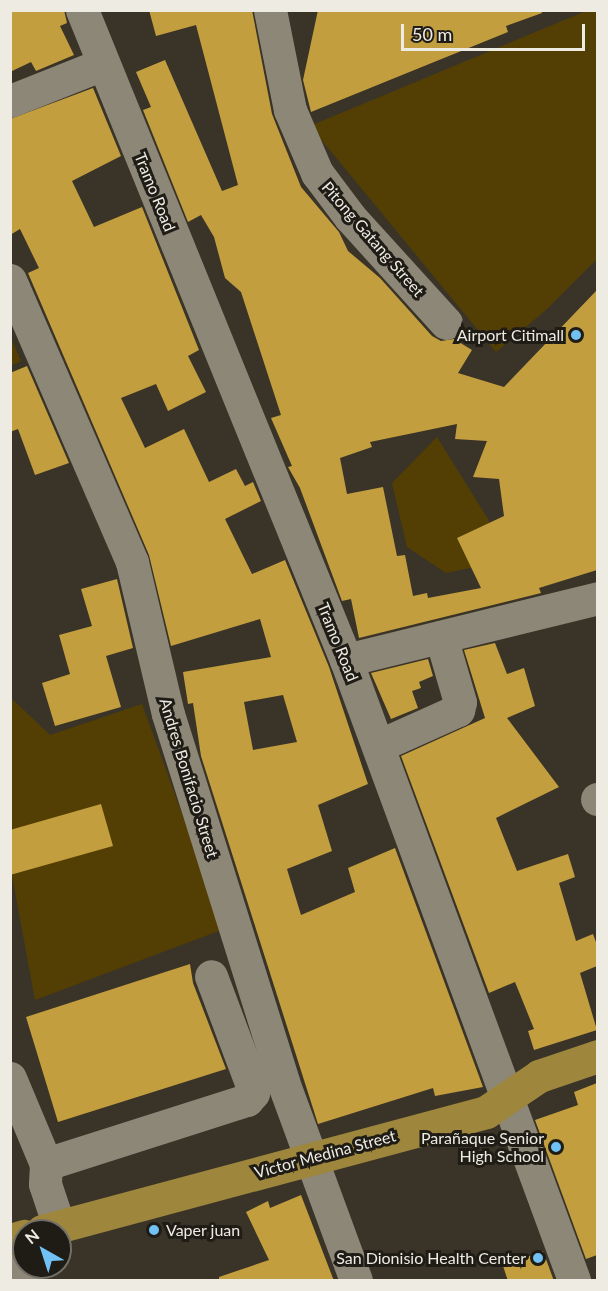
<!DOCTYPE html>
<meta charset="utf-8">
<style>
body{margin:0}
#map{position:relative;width:608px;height:1291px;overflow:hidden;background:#3a3428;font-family:Lato,sans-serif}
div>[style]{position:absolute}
.green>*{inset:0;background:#533f03}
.building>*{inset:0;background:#c39e3e}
.minor>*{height:33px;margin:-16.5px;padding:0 16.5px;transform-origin:16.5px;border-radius:16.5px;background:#8d8778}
.major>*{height:33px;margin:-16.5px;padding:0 16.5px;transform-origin:16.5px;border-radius:16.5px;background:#9e863c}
.dots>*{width:16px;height:16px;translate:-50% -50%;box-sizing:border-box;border:3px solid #1f1c16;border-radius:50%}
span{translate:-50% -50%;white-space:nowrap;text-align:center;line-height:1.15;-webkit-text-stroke:6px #1f1c16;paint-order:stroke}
.street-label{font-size:16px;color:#eeebe3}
.poi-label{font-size:16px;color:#eeebe3}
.right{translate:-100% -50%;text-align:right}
.left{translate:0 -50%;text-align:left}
.frame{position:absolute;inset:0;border:12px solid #eeebe3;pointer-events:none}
.north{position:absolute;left:12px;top:1219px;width:60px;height:60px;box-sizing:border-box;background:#1f1c16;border:2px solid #726f68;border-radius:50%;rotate:321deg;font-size:16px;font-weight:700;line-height:24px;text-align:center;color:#eeebe3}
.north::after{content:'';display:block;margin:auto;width:21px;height:27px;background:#71c1f4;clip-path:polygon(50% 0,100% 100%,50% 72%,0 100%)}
.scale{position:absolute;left:401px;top:24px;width:184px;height:27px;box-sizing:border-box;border:3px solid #eeebe3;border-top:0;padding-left:8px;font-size:18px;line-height:21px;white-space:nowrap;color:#eeebe3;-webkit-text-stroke:4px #1f1c16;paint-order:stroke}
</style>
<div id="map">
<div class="green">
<div style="clip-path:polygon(586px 11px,597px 11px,597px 259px,546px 310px,496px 352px,310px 126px)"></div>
<div style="clip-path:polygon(10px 336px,21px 361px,11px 366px,10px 366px)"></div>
<div style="clip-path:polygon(437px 437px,488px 519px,503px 561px,446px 573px,407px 547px,392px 483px)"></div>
<div style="clip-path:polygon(10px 697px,50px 735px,142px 704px,224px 929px,35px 1000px,11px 870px)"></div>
</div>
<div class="building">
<div style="clip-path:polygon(10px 10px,64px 10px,67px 23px,60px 26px,74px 55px,36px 71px,31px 62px,10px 72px)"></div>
<div style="clip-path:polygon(evenodd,149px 10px,252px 10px,272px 114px,301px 187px,339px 232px,348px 251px,380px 278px,432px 336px,441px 341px,454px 339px,472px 350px,458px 373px,504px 387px,597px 290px,597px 570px,539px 588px,541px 593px,359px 638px,351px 599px,342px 601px,300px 488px,288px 467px,292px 466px,271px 418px,281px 415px,241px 292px,225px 278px,214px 237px,201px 215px,188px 222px,143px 110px,151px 107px,136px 72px,165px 60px,222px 191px,238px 185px,196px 25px,156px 36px,149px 10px,457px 424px,455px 439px,487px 441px,473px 477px,499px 479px,504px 516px,457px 538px,481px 588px,428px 598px,427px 593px,413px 596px,405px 555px,397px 556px,383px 487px,347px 494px,340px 458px,372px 447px,370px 442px,457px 424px)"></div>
<div style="clip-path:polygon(318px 10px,541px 10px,542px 13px,506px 26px,508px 32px,311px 112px,303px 80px)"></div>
<div style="clip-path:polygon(evenodd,93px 88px,121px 156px,72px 181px,94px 227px,142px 207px,199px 350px,188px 356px,206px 392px,168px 411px,156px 384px,121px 398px,145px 448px,184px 429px,209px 482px,236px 469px,245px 486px,253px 482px,261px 501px,225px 519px,252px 574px,285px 560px,329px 667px,368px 784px,318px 805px,332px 851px,287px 869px,301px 915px,355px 892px,348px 868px,395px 848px,483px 1087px,435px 1096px,433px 1088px,318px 1124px,201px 756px,193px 703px,188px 704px,183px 672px,271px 657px,260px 619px,171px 646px,149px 555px,28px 273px,39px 268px,20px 229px,10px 235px,10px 119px,93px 88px,283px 695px,297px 742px,253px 750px,244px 702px,283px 695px)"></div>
<div style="clip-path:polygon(27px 366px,69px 463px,35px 475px,18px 429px,10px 432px,10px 373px)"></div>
<div style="clip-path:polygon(117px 579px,133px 648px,106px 656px,121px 707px,55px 726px,42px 683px,70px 674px,59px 635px,92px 626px,81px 589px)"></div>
<div style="clip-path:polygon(495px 643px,507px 674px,524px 668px,535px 706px,507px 718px,559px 787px,496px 818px,517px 871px,568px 854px,575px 877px,559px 883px,576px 941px,593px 934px,597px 945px,597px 966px,580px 973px,597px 1030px,534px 1050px,528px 1031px,534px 1029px,515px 982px,489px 993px,401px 756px,485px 718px,464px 650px)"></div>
<div style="clip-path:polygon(428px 659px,433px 676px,419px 682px,421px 688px,412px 691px,418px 708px,391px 719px,371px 673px)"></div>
<div style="clip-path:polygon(101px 804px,113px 846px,10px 875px,10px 830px)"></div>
<div style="clip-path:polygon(190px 964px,193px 983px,226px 1069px,58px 1122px,26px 1017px)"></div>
<div style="clip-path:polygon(597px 1083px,597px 1255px,586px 1259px,535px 1120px,578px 1105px,574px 1092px)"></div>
<div style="clip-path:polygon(301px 1195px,334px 1281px,219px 1281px,219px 1277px,269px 1260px,246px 1212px,268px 1201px,270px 1208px)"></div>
<div style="clip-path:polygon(543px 1251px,554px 1281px,508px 1281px,503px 1266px)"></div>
</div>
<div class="minor">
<div style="left:82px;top:10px;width:702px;rotate:67.9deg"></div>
<div style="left:346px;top:660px;width:661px;rotate:69.81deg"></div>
<div style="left:270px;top:10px;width:102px;rotate:78.7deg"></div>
<div style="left:290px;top:110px;width:69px;rotate:66.8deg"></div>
<div style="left:317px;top:173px;width:55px;rotate:53.1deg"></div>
<div style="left:350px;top:217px;width:143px;rotate:47.8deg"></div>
<div style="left:10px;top:101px;width:100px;rotate:-21.7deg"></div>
<div style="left:10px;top:280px;width:307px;rotate:66.6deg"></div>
<div style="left:132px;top:562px;width:156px;rotate:76.7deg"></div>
<div style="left:168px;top:714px;width:386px;rotate:72.6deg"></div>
<div style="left:283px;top:1082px;width:211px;rotate:69.8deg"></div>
<div style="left:346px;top:660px;width:260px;rotate:-13.8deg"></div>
<div style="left:378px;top:746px;width:88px;rotate:-24.2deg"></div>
<div style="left:458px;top:710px;width:8px;rotate:-76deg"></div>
<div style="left:460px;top:702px;width:68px;rotate:-106.3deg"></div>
<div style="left:597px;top:799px;width:1px"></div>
<div style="left:10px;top:1078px;width:93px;rotate:67.3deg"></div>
<div style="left:46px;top:1164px;width:20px;rotate:93deg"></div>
<div style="left:45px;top:1184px;width:44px;rotate:71.6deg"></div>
<div style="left:46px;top:1164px;width:211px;rotate:-17.7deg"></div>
<div style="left:247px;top:1100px;width:9px;rotate:-49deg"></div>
<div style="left:253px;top:1093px;width:10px;rotate:-101deg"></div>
<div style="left:251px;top:1083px;width:114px;rotate:-110.5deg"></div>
<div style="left:14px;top:1239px;width:42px;rotate:75deg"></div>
</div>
<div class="major">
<div style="left:42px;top:1231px;width:460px;rotate:-15deg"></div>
<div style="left:486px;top:1112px;width:64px;rotate:-34.2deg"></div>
<div style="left:539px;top:1076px;width:62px;rotate:-18.7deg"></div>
<div style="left:10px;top:1240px;width:15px;rotate:-16deg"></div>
</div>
<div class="dots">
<div style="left:576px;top:335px;background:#71c1f4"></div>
<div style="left:556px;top:1147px;background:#71c1f4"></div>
<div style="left:154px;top:1230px;background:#71c1f4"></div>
<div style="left:538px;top:1258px;background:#71c1f4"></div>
</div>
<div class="street-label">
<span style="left:155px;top:192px;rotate:68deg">Tramo Road</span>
<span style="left:373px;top:239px;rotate:49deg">Pitong Gatang Street</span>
<span style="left:338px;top:642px;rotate:68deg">Tramo Road</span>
<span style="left:189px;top:778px;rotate:73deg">Andres Bonifacio Street</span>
<span style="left:325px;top:1154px;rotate:-15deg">Victor Medina Street</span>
</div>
<div class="poi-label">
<span class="right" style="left:564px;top:335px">Airport Citimall</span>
<span class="right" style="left:544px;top:1147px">Parañaque Senior<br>High School</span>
<span class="left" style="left:166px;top:1230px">Vaper juan</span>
<span class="right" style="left:526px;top:1258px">San Dionisio Health Center</span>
</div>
<div class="frame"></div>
<div class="north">N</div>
<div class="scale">50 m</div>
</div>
